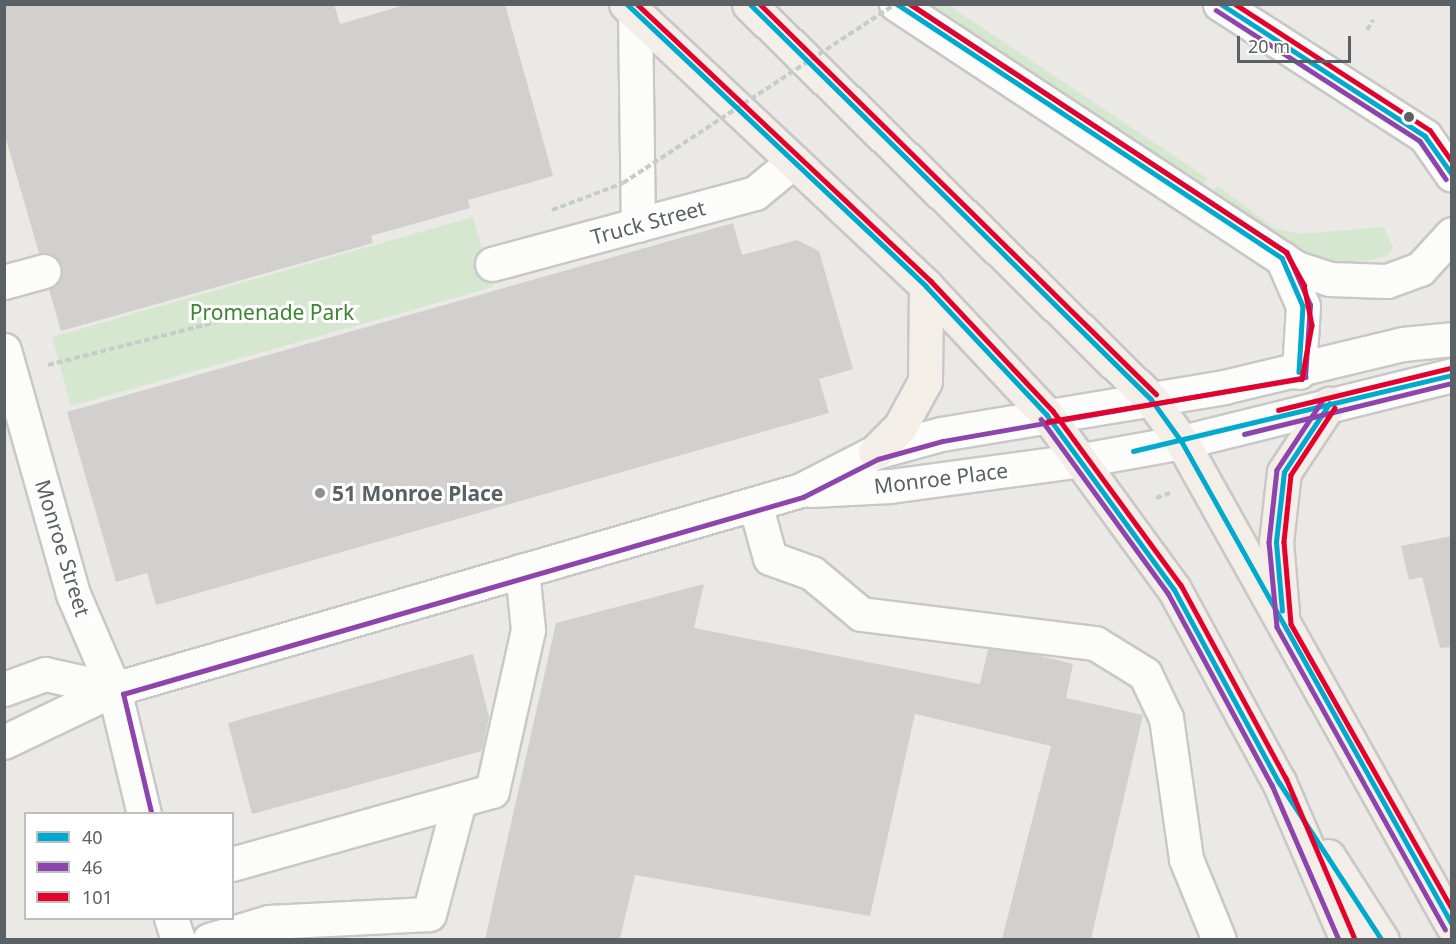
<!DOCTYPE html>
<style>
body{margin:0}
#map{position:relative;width:1456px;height:944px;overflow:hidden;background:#ebe9e6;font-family:"Noto Sans",sans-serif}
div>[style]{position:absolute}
.green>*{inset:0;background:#d6e7d0}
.building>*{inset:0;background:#d2d0ce}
.path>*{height:4px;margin-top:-2px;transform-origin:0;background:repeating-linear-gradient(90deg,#c6cdc8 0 6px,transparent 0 9px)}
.roads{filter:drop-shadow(2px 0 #c7c8c7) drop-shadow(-2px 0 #c7c8c7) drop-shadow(0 2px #c7c8c7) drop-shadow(0 -2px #c7c8c7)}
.minor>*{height:33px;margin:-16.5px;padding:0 16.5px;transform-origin:16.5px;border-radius:16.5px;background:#fcfcfb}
.major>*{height:33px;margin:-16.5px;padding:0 16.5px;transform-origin:16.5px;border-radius:16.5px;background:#f3eee7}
.path-bridge>*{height:4px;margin-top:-2px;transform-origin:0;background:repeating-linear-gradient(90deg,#c6cdc8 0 6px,transparent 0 9px)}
.bus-1>*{height:4.5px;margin:-2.25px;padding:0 2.25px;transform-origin:2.25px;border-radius:2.25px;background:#00a9ce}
.bus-2>*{height:4.5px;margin:-2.25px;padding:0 2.25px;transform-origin:2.25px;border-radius:2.25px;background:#8e44ad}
.bus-3>*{height:4.5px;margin:-2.25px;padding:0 2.25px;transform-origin:2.25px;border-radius:2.25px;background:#e4002b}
.dots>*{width:16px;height:16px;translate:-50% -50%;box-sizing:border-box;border:3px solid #fff;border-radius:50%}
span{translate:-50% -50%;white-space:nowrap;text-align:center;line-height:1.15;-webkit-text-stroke:6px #fff;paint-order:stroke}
.street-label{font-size:21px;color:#5b6064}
.park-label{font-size:21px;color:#3d8432}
.poi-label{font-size:21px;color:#5b6064;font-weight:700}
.left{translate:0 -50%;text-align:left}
.frame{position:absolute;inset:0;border:6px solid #5b6064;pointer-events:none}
.legend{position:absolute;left:24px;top:812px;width:210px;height:108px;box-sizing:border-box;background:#fff;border:2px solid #bdbfc1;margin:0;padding:8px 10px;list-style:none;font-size:18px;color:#5b6064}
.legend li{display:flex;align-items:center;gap:12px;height:30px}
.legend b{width:30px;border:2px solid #bdbfc1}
.scale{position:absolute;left:1237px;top:36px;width:114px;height:27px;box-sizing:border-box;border:3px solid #5b6064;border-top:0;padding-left:8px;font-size:18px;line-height:21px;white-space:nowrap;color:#5b6064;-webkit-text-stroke:4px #fff;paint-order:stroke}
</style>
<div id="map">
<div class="green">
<div style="clip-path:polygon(929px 5px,948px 5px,1207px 178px,1202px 188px)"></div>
<div style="clip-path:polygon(1217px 185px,1274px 228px,1301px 234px,1384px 227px,1393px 248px,1387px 256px,1357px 264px,1333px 263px,1305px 251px,1302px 257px,1212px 194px)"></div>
<div style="clip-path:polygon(473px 217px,493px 287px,71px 406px,52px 337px)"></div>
</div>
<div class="building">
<div style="clip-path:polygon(4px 4px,334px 4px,340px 24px,408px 4px,505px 4px,553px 176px,468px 200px,470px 208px,371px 236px,373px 243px,61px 331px,49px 289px,62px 276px,62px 265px,49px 253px,39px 253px,4px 132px)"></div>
<div style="clip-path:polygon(733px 223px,742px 255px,797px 240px,819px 251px,853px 369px,819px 379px,829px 413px,156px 605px,147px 573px,116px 582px,67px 412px)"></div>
<div style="clip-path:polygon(1452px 536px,1452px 647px,1440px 648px,1422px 577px,1409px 580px,1401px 546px)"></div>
<div style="clip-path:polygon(704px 584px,694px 628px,980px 684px,988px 649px,1033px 654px,1073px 664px,1066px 698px,1143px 715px,1091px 939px,1002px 939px,1051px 746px,915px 714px,870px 916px,635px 875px,620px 939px,485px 939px,556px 623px)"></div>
<div style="clip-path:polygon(473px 654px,489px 717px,482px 751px,252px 814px,228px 723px)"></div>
</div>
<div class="path">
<div style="left:1367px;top:30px;width:12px;rotate:-59deg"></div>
<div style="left:48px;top:365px;width:182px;rotate:-14.3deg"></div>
<div style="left:1156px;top:498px;width:15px;rotate:-20deg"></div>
</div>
<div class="roads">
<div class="minor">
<div style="left:896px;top:4px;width:479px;rotate:33.4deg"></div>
<div style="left:1296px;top:268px;width:35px;rotate:18deg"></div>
<div style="left:1329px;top:279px;width:58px;rotate:2deg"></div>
<div style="left:1387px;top:281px;width:35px;rotate:-20deg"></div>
<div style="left:1420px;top:269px;width:47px;rotate:-47.6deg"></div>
<div style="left:1220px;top:4px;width:244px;rotate:32.8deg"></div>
<div style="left:1425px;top:136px;width:47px;rotate:55.3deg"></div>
<div style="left:635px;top:14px;width:211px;rotate:89.2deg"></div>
<div style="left:1282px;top:258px;width:52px;rotate:66.4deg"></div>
<div style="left:1303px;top:306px;width:66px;rotate:93.5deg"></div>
<div style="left:492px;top:264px;width:272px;rotate:-15.1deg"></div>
<div style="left:755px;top:193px;width:50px;rotate:-39.4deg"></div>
<div style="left:4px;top:282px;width:41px;rotate:-15.4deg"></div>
<div style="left:4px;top:350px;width:254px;rotate:74.2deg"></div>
<div style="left:73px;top:594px;width:103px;rotate:66.7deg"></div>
<div style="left:114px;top:689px;width:129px;rotate:76.5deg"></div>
<div style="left:811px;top:490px;width:79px;rotate:-2.9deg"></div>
<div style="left:890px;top:486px;width:194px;rotate:-7.7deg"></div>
<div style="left:1082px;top:460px;width:102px;rotate:-10.2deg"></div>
<div style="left:1182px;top:442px;width:278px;rotate:-13.9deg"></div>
<div style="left:755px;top:504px;width:56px;rotate:74.5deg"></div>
<div style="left:770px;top:558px;width:45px;rotate:19.7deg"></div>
<div style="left:812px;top:573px;width:64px;rotate:39.9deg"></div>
<div style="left:861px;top:614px;width:236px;rotate:7.1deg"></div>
<div style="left:1095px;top:643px;width:59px;rotate:31.8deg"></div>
<div style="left:1145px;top:674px;width:49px;rotate:64.5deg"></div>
<div style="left:1166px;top:718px;width:142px;rotate:81.9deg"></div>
<div style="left:1186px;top:859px;width:87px;rotate:67.8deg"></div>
<div style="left:4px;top:689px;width:44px;rotate:-20.1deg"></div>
<div style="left:45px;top:674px;width:71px;rotate:12.3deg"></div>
<div style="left:4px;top:742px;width:122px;rotate:-25.7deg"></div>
<div style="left:114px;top:689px;width:715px;rotate:-16.15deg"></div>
<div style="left:801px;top:490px;width:83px;rotate:-27.2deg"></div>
<div style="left:875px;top:452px;width:68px;rotate:-15.3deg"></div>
<div style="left:941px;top:434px;width:287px;rotate:-9.4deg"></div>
<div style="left:1224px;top:387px;width:184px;rotate:-13.5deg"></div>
<div style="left:1403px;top:344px;width:49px;rotate:-5.8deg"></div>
<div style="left:232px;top:864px;width:270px;rotate:-15.7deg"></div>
<div style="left:492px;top:791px;width:165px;rotate:-77.4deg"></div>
<div style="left:528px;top:630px;width:60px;rotate:-95.7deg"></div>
<div style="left:171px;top:918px;width:23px;rotate:72deg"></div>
<div style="left:209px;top:940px;width:63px;rotate:-16.7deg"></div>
<div style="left:269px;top:922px;width:160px;rotate:-2.9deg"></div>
<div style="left:429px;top:914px;width:117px;rotate:-75.1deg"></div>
</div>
<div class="major">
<div style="left:626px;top:4px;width:412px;rotate:43.2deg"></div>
<div style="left:926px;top:286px;width:177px;rotate:46.8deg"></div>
<div style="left:1047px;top:415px;width:215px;rotate:53.9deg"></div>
<div style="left:1174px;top:589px;width:220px;rotate:61.5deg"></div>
<div style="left:1279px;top:782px;width:172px;rotate:66.7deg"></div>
<div style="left:749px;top:4px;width:564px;rotate:44.5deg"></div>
<div style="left:1151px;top:399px;width:53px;rotate:54.2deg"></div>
<div style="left:1182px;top:442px;width:553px;rotate:60.79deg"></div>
<div style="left:875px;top:452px;width:35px;rotate:-45deg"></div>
<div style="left:900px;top:427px;width:52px;rotate:-61.5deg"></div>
<div style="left:925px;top:381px;width:95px;rotate:-89.4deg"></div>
<div style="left:1282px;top:613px;width:71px;rotate:-94.8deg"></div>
<div style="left:1276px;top:542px;width:70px;rotate:-83.5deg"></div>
<div style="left:1284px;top:472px;width:82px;rotate:-56.5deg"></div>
<div style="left:1328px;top:856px;width:100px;rotate:57.3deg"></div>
</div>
</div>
<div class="path-bridge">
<div style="left:552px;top:210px;width:76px;rotate:-20.8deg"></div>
<div style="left:623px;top:183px;width:326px;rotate:-33.3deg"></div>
</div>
<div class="bus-1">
<div style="left:627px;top:4px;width:411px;rotate:43.3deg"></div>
<div style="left:926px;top:286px;width:177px;rotate:46.8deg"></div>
<div style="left:1047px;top:415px;width:215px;rotate:53.9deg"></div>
<div style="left:1174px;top:589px;width:220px;rotate:61.5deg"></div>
<div style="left:1279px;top:782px;width:189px;rotate:56.9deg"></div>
<div style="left:750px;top:4px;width:563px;rotate:44.57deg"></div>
<div style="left:1151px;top:399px;width:53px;rotate:54.2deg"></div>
<div style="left:1182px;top:442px;width:552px;rotate:60.74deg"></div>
<div style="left:897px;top:4px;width:461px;rotate:33.4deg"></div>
<div style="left:1282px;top:258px;width:52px;rotate:66.4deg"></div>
<div style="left:1303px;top:306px;width:66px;rotate:93.5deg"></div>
<div style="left:1221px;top:4px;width:243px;rotate:32.9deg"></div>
<div style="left:1425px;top:136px;width:47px;rotate:54.6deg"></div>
<div style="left:1133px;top:451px;width:328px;rotate:-13.4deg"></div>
<div style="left:1282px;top:611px;width:69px;rotate:-95deg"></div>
<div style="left:1276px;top:542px;width:70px;rotate:-83.5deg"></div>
<div style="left:1284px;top:472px;width:82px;rotate:-56.5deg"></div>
</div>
<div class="bus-2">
<div style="left:1216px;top:10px;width:242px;rotate:32.7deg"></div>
<div style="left:1420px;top:141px;width:46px;rotate:55.6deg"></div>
<div style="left:1323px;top:400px;width:84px;rotate:123.3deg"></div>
<div style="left:1277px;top:470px;width:72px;rotate:96.3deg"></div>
<div style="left:1269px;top:542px;width:85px;rotate:84.6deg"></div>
<div style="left:1277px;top:627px;width:346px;rotate:60.9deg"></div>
<div style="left:1041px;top:419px;width:215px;rotate:53.9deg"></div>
<div style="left:1168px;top:593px;width:218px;rotate:61.6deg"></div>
<div style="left:1272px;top:785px;width:169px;rotate:66.6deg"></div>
<div style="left:1244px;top:434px;width:214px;rotate:-13.8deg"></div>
<div style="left:151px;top:812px;width:121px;rotate:-103.3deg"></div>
<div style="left:123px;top:694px;width:708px;rotate:-16.16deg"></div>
<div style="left:803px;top:497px;width:84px;rotate:-26.9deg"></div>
<div style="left:878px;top:459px;width:67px;rotate:-15.5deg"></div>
<div style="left:943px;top:441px;width:368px;rotate:-10deg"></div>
<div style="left:1305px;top:377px;width:72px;rotate:-86deg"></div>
<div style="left:1310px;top:305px;width:57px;rotate:-113.9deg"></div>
<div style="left:1287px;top:253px;width:452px;rotate:-146.6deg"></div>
</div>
<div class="bus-3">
<div style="left:637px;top:4px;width:404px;rotate:43.3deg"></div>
<div style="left:931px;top:281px;width:178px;rotate:46.8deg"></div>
<div style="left:1053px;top:411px;width:216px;rotate:53.7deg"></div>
<div style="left:1181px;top:585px;width:220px;rotate:61.5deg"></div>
<div style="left:1286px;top:778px;width:173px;rotate:66.8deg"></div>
<div style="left:760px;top:4px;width:556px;rotate:44.56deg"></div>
<div style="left:910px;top:4px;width:450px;rotate:33.4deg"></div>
<div style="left:1286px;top:252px;width:38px;rotate:61deg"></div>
<div style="left:1304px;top:285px;width:41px;rotate:78.7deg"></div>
<div style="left:1312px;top:325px;width:55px;rotate:100.5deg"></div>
<div style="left:1302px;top:379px;width:258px;rotate:170.4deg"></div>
<div style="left:1235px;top:4px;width:232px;rotate:32.9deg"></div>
<div style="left:1430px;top:130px;width:38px;rotate:55deg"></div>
<div style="left:1335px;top:408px;width:80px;rotate:123.3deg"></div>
<div style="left:1291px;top:475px;width:67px;rotate:96deg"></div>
<div style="left:1284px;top:542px;width:82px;rotate:85.1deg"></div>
<div style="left:1291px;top:624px;width:327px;rotate:60.5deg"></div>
<div style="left:1278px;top:410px;width:177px;rotate:-13.7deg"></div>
</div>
<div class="dots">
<div style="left:1409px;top:117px;background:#5b6064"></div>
<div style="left:320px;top:493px;background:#8d9092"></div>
</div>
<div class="street-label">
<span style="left:648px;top:222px;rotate:-15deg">Truck Street</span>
<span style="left:941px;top:478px;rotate:-7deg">Monroe Place</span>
<span style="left:63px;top:548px;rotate:73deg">Monroe Street</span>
</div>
<div class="park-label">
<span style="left:272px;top:312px">Promenade Park</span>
</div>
<div class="poi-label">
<span class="left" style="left:332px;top:493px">51 Monroe Place</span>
</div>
<div class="frame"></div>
<ul class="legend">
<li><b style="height:8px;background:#00a9ce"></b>40</li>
<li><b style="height:8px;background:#8e44ad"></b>46</li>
<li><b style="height:8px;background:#e4002b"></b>101</li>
</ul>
<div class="scale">20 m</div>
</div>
